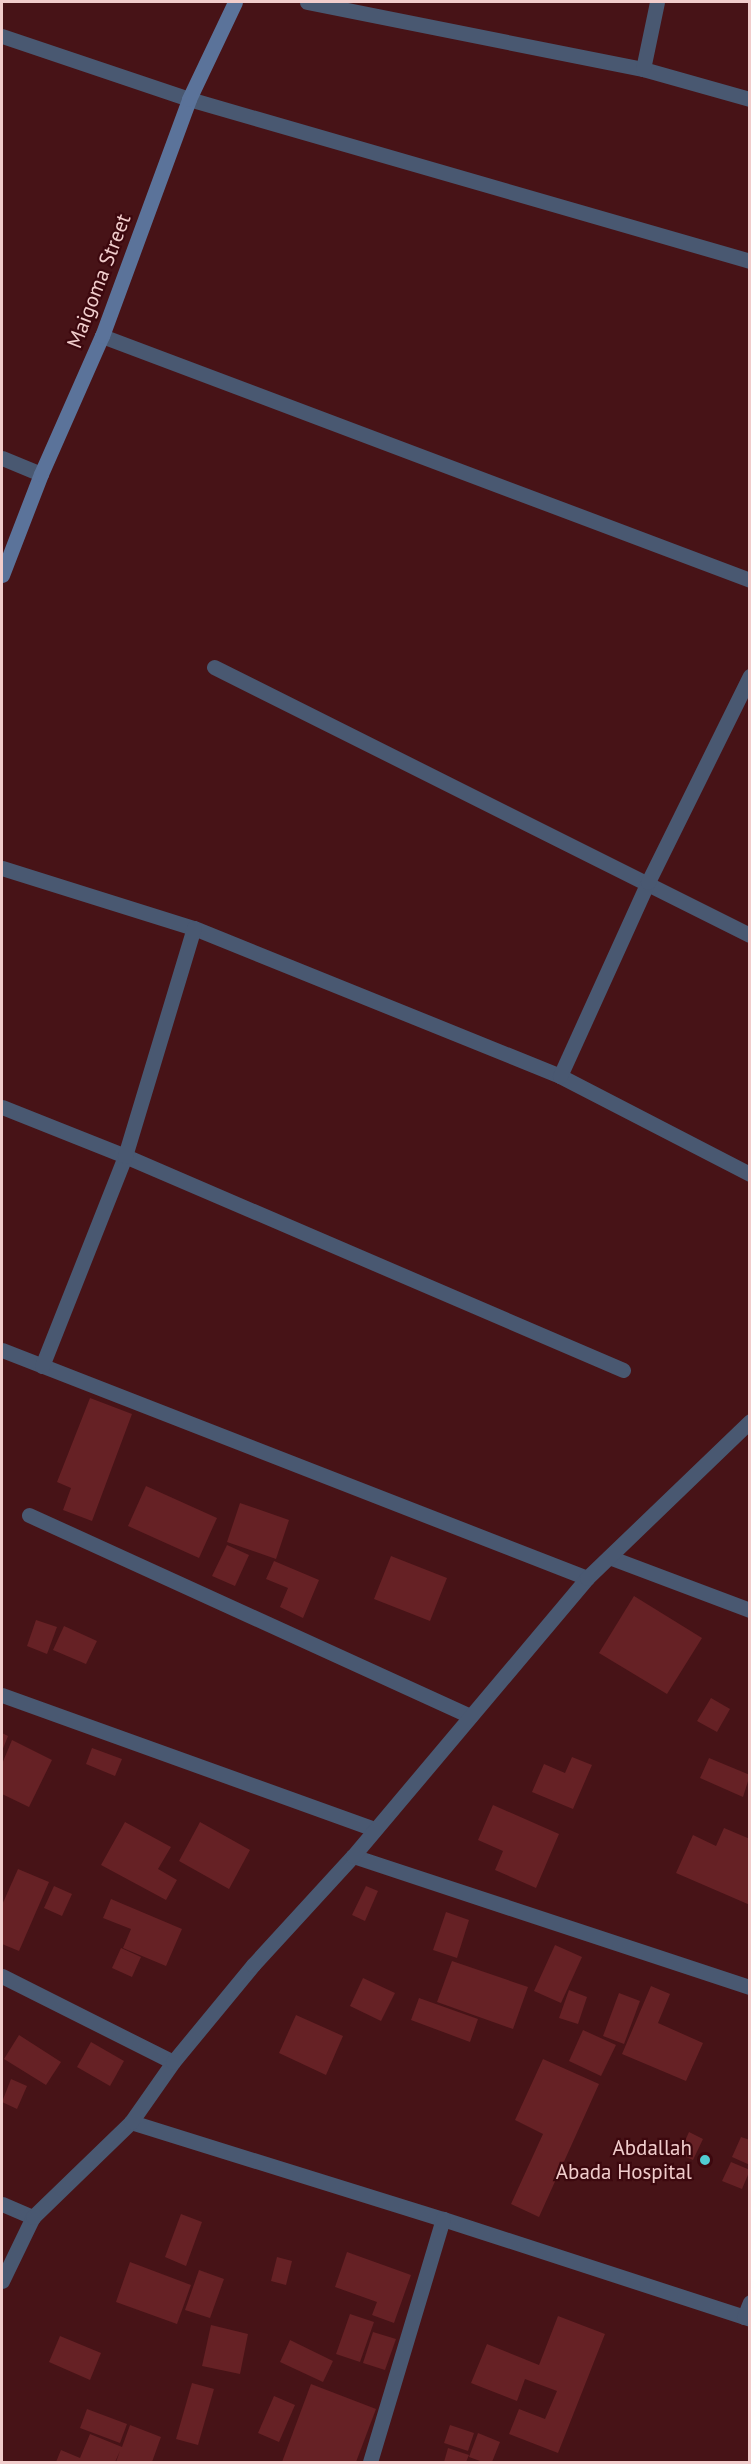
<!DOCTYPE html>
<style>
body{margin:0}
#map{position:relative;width:751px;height:2464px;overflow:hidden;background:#471317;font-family:"PT Sans",sans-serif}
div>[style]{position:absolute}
.building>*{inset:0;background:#662125}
.street>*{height:15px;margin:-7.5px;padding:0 7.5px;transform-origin:7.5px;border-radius:7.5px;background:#495871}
.secondary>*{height:15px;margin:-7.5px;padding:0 7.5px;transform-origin:7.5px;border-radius:7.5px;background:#5b739a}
.dots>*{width:16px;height:16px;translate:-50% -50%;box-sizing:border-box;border:3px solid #3c080e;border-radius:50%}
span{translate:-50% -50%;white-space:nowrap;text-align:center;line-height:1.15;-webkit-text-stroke:4.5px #3c080e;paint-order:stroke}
.street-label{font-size:21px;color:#f1cdcc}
.poi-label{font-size:21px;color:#f1cdcc}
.right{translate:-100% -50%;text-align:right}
.frame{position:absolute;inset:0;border:3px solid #f1cdcc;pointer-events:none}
</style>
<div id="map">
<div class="building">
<div style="clip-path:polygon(90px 1398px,132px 1414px,92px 1521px,63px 1510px,71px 1488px,57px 1482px)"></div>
<div style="clip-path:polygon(146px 1486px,217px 1518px,199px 1558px,128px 1526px)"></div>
<div style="clip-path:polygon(240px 1503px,289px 1520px,276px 1559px,227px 1542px)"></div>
<div style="clip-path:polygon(227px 1545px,249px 1555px,235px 1586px,212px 1576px)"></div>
<div style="clip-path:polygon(391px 1556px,447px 1578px,430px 1621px,374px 1599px)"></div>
<div style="clip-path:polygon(274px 1561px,319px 1580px,303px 1618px,280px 1607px,288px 1588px,266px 1579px)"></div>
<div style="clip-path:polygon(634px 1596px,702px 1638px,667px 1694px,599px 1653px)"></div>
<div style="clip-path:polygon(36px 1620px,57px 1627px,47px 1654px,27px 1646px)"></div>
<div style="clip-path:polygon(64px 1626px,97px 1641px,86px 1664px,53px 1650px)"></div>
<div style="clip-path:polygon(711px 1698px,730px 1709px,717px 1732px,697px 1721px)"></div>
<div style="clip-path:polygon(2px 1733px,8px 1736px,2px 1751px)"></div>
<div style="clip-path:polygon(12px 1740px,52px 1760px,29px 1807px,2px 1794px,2px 1764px)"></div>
<div style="clip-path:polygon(92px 1748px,122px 1759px,115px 1776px,86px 1764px)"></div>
<div style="clip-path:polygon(572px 1757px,592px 1765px,573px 1809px,532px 1792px,544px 1764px,565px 1773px)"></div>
<div style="clip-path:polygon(709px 1758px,750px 1775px,743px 1797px,700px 1778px)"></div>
<div style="clip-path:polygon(493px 1805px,559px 1834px,536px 1888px,495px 1870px,503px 1851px,478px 1840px)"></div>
<div style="clip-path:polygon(125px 1822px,171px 1847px,158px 1869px,177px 1880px,166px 1900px,101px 1865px)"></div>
<div style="clip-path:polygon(200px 1822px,250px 1850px,229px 1889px,179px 1861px)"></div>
<div style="clip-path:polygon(724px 1828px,750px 1839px,750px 1905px,676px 1873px,693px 1835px,716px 1846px)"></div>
<div style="clip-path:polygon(18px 1869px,49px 1882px,19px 1951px,2px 1944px,2px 1905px)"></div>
<div style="clip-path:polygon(54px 1886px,72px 1894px,62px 1916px,44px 1908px)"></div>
<div style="clip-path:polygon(366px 1886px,378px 1891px,365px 1921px,352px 1915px)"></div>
<div style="clip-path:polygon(111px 1899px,182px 1929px,166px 1966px,123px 1948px,131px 1929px,103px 1918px)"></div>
<div style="clip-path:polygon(446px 1912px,469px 1920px,457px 1958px,433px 1950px)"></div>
<div style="clip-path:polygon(555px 1945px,582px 1957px,561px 2003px,534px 1991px)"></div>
<div style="clip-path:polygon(121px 1948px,141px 1957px,132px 1977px,112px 1968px)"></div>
<div style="clip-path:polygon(452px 1961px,528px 1987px,513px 2029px,437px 2002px)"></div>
<div style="clip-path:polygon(363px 1978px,395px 1993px,381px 2021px,350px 2006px)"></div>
<div style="clip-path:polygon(651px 1986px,670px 1994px,658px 2023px,703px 2043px,686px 2081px,622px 2054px)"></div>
<div style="clip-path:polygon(569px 1990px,587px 1997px,578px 2024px,559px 2018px)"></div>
<div style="clip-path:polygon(619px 1993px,640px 2001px,624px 2044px,603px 2036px)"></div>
<div style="clip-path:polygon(419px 1998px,478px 2019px,470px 2042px,411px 2020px)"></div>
<div style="clip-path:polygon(296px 2015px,343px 2036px,326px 2075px,279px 2053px)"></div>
<div style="clip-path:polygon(583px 2030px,616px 2045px,601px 2076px,569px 2061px)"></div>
<div style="clip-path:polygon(19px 2035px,61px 2062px,46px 2085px,4px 2059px)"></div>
<div style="clip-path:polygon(91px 2042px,124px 2061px,110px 2086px,77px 2067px)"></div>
<div style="clip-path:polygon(543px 2059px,599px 2084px,539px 2217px,511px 2204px,543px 2134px,515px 2120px)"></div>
<div style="clip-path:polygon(11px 2079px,27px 2086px,17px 2109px,2px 2102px)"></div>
<div style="clip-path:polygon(689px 2132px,703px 2139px,693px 2160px,679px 2154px)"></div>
<div style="clip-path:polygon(741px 2137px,750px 2140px,750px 2165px,732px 2157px)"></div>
<div style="clip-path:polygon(731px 2162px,750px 2170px,742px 2189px,722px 2181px)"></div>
<div style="clip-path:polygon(181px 2214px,202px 2222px,186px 2266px,165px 2257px)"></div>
<div style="clip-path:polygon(347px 2252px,411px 2275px,394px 2323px,372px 2315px,377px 2302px,335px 2287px)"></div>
<div style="clip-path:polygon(277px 2257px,292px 2261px,286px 2285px,271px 2281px)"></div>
<div style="clip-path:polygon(130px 2262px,191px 2285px,177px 2324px,116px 2302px)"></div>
<div style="clip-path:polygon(199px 2270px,224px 2279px,210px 2318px,185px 2310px)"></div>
<div style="clip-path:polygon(350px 2314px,374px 2322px,360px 2362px,336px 2354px)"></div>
<div style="clip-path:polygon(558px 2316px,605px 2334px,558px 2453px,509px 2434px,519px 2409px,545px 2419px,557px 2391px,525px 2379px,517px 2401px,471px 2383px,487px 2344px,539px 2365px)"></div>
<div style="clip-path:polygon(211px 2325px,248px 2334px,240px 2374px,202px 2366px)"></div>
<div style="clip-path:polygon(373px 2332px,396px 2339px,385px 2370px,363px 2363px)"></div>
<div style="clip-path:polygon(60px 2336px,101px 2353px,90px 2380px,49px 2362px)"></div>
<div style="clip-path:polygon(290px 2340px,333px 2361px,323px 2382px,280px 2362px)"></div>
<div style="clip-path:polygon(192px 2383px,214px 2389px,198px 2445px,176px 2439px)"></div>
<div style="clip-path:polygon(311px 2384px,376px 2409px,356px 2462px,282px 2462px)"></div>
<div style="clip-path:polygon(274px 2396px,295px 2405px,279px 2442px,258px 2433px)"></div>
<div style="clip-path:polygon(87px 2409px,127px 2424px,120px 2443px,80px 2428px)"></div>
<div style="clip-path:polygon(130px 2425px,161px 2437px,152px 2462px,116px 2462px,120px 2451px,115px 2462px,56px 2462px,61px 2450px,80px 2458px,90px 2434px,122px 2447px)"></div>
<div style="clip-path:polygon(450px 2425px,474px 2433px,468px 2451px,444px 2443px)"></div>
<div style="clip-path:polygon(478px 2433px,500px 2442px,492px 2462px,483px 2462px,469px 2457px)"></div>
<div style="clip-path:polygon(448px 2448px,469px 2455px,466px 2462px,444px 2462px)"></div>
</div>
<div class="street">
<div style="left:307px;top:2px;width:343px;rotate:11.3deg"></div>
<div style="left:643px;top:69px;width:111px;rotate:15.7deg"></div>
<div style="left:2px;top:36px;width:197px;rotate:18.6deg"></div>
<div style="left:189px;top:99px;width:584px;rotate:16.11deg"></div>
<div style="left:643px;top:69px;width:68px;rotate:-78.2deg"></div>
<div style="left:102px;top:336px;width:692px;rotate:20.63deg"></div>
<div style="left:2px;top:458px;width:42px;rotate:22.3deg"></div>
<div style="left:214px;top:667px;width:599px;rotate:26.57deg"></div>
<div style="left:2px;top:868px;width:201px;rotate:17.4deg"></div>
<div style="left:194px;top:928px;width:395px;rotate:22deg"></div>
<div style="left:560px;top:1076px;width:214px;rotate:27.3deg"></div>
<div style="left:560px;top:1076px;width:213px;rotate:-65.6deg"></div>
<div style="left:648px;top:882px;width:230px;rotate:-63.7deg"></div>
<div style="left:2px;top:1107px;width:132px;rotate:21.7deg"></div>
<div style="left:125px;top:1156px;width:542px;rotate:23.25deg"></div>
<div style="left:2px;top:1350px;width:628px;rotate:21.29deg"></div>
<div style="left:42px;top:1366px;width:226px;rotate:-68.4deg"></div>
<div style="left:125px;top:1156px;width:238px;rotate:-73.2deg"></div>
<div style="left:29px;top:1515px;width:485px;rotate:24.5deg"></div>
<div style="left:609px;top:1557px;width:151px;rotate:20.6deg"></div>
<div style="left:2px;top:1695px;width:396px;rotate:19.8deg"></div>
<div style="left:353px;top:1856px;width:418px;rotate:18.3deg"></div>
<div style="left:2px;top:1976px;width:191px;rotate:26.7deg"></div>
<div style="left:131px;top:2122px;width:327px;rotate:17.3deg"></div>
<div style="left:443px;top:2219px;width:323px;rotate:18deg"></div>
<div style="left:2px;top:2204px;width:34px;rotate:23deg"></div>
<div style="left:2px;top:2281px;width:71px;rotate:-64.2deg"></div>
<div style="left:33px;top:2217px;width:136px;rotate:-44.1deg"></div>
<div style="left:131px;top:2122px;width:73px;rotate:-55deg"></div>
<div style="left:173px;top:2062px;width:126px;rotate:-50.5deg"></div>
<div style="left:253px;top:1965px;width:148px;rotate:-47.5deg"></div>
<div style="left:353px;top:1856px;width:363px;rotate:-49.9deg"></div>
<div style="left:587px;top:1578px;width:226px;rotate:-43.9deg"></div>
<div style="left:744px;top:2317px;width:16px;rotate:-68deg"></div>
<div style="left:370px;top:2462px;width:254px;rotate:-73.3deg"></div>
</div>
<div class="secondary">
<div style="left:2px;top:575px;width:108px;rotate:-68.9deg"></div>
<div style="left:41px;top:474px;width:151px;rotate:-66.2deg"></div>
<div style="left:102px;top:336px;width:252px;rotate:-69.8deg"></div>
<div style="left:189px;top:99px;width:107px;rotate:-64.6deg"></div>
</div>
<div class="dots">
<div style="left:705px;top:2160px;background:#51ccd2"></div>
</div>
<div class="street-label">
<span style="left:99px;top:281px;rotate:-69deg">Maigoma Street</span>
</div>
<div class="poi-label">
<span class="right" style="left:692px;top:2160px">Abdallah<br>Abada Hospital</span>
</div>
<div class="frame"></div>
</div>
